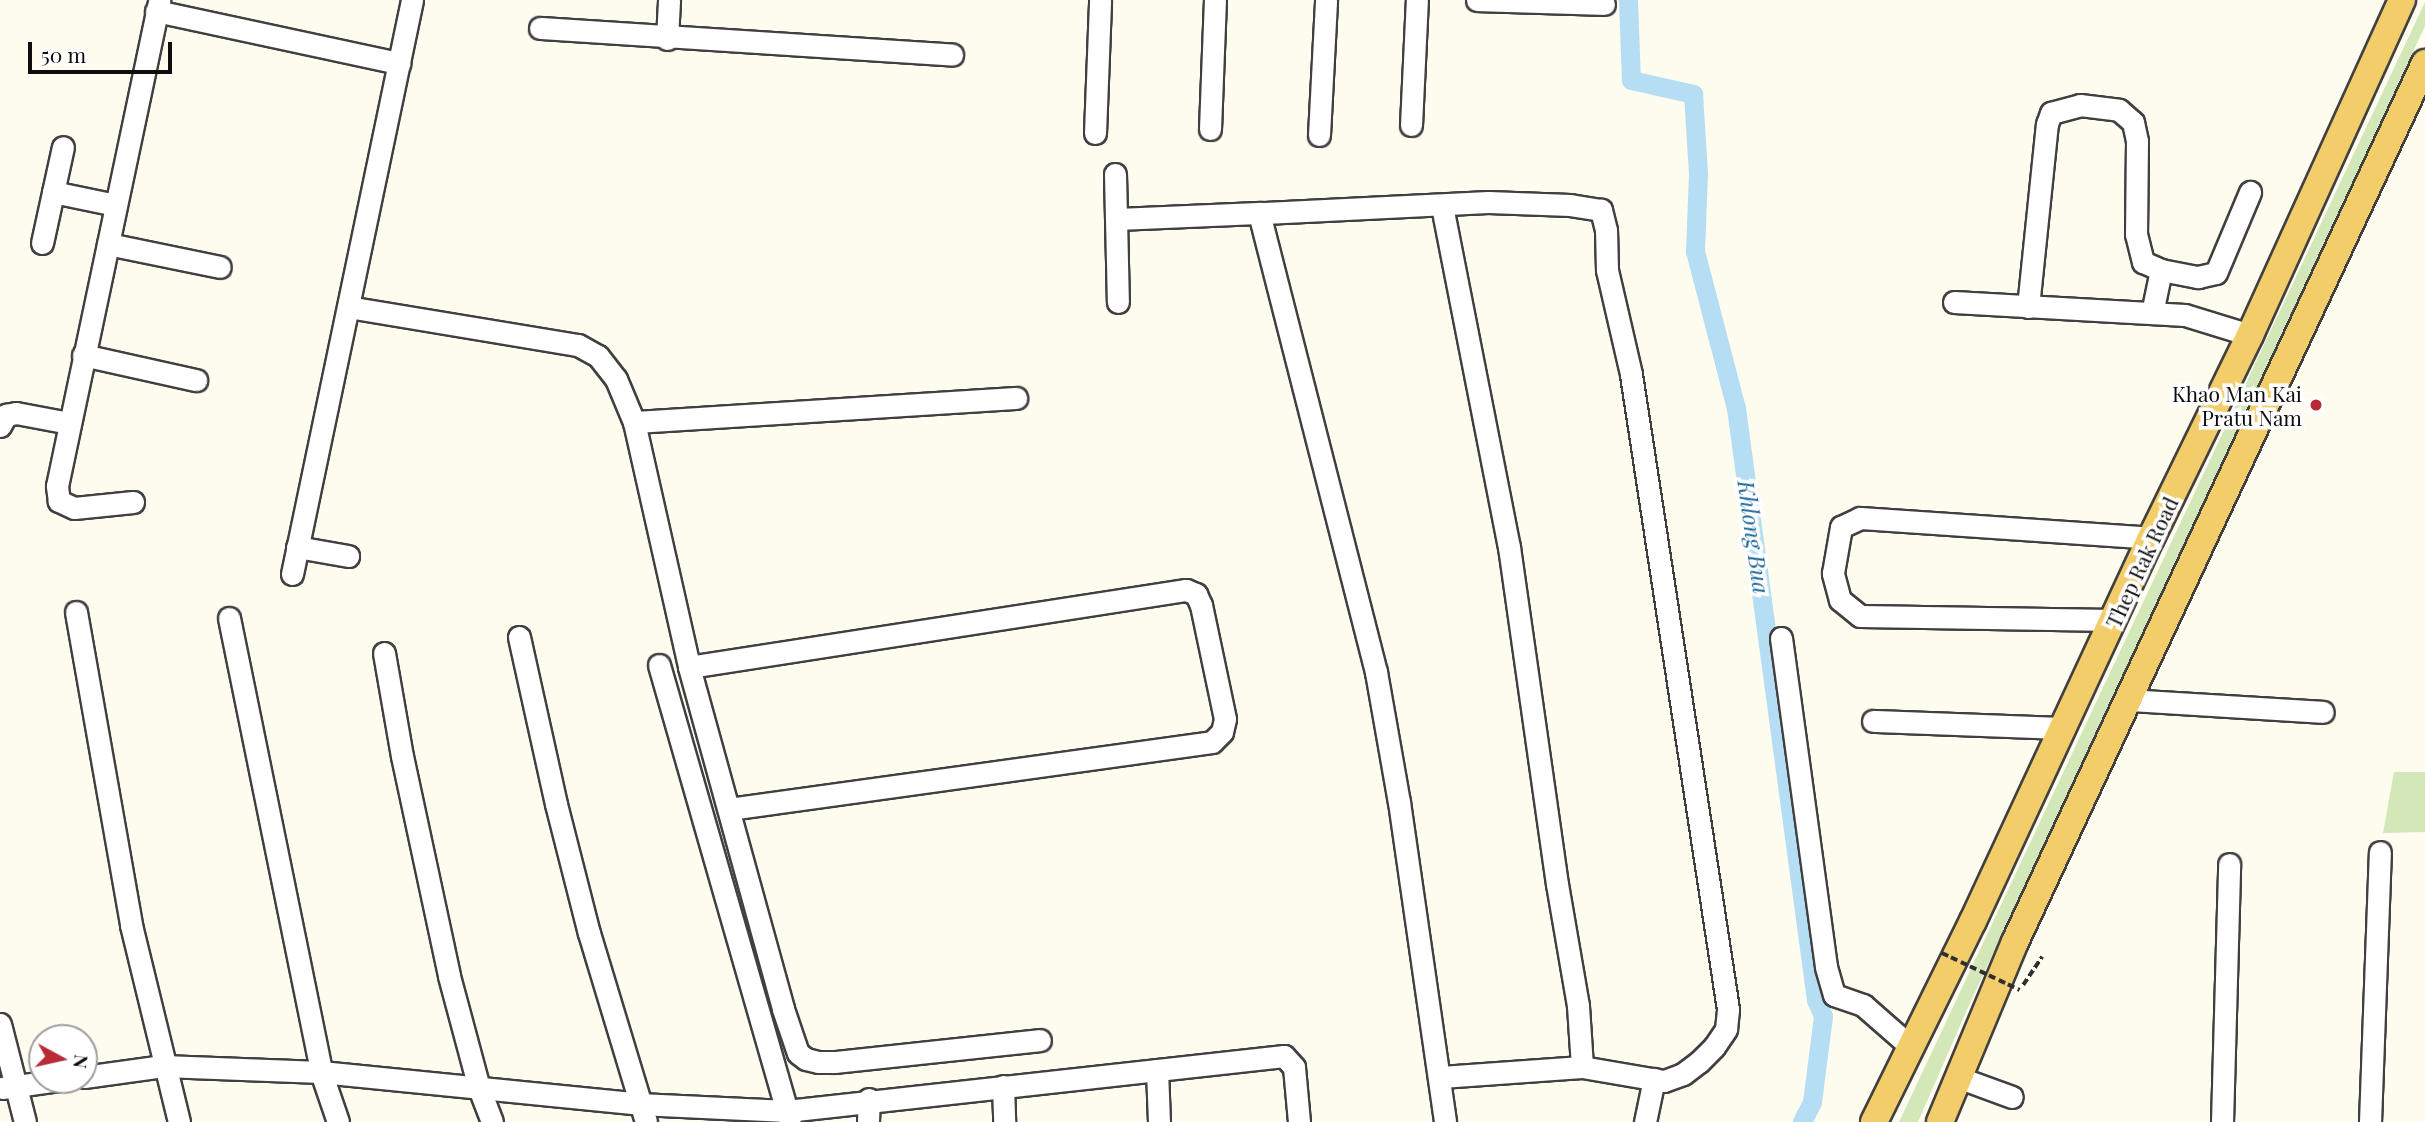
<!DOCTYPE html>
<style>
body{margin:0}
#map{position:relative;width:2425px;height:1122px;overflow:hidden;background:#fefbef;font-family:"Playfair Display",serif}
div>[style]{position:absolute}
.green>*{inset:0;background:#d3e7b9}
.canal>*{height:19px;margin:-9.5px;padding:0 9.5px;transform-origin:9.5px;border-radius:9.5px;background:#b5def4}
.path>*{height:3.5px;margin-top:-1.75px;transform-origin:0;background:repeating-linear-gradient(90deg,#2f2f2f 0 7px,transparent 0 10.5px)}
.roads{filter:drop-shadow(2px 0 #404040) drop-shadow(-2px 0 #404040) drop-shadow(0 2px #404040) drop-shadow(0 -2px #404040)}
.minor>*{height:21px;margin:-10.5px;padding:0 10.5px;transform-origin:10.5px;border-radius:10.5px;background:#fff}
.major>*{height:26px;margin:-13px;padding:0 13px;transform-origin:13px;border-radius:13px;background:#f3cd6a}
.path-bridge>*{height:3.5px;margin-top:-1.75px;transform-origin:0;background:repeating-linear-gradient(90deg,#2f2f2f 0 7px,transparent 0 10.5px)}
.dots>*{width:19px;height:19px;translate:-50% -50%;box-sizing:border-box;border:4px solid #fff;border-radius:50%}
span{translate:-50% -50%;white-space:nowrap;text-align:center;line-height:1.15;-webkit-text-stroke:7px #fff;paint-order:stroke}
.poi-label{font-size:21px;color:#0d0d0d}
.right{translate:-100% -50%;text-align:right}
.street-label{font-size:21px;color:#0d0d0d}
.water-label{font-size:23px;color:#1c679a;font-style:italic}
.north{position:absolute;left:28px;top:1024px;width:70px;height:70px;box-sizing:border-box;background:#fff;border:2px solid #9e9e9e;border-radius:50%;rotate:98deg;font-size:19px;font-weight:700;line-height:28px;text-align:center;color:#0d0d0d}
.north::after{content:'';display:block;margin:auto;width:24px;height:32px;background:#b82b36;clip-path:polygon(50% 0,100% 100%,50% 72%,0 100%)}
.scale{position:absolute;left:28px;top:42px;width:144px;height:32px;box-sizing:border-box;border:4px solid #0d0d0d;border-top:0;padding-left:9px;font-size:21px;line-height:24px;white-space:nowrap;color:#0d0d0d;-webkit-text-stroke:5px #fff;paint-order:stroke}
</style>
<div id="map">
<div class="green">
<div style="clip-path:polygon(2425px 2px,2425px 26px,1969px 1005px,1918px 1122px,1899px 1122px)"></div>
<div style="clip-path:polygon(2394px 772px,2425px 772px,2425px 832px,2383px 833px)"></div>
</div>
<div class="canal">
<div style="left:1628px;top:0;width:80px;rotate:87.9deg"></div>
<div style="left:1631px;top:80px;width:64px;rotate:12.7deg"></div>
<div style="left:1693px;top:94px;width:79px;rotate:86.4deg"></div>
<div style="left:1698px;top:173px;width:78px;rotate:92.2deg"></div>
<div style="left:1695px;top:251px;width:162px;rotate:75.4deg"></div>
<div style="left:1736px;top:408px;width:597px;rotate:82.3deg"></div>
<div style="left:1816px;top:1000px;width:17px;rotate:66deg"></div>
<div style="left:1823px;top:1016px;width:87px;rotate:97.3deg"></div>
<div style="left:1812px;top:1102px;width:22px;rotate:117deg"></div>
</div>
<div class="path">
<div style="left:2023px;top:985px;width:34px;rotate:-56deg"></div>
</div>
<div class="roads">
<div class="minor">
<div style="left:1477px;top:0;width:127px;rotate:1.8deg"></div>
<div style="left:156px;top:11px;width:249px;rotate:12.1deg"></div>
<div style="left:540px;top:28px;width:413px;rotate:3.7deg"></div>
<div style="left:667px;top:39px;width:39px;rotate:-87deg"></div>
<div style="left:1411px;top:125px;width:125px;rotate:-87.3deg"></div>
<div style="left:1210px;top:129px;width:129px;rotate:-87.8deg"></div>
<div style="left:1095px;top:133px;width:133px;rotate:-87.8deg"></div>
<div style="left:1319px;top:135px;width:135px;rotate:-87deg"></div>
<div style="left:1115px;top:174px;width:128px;rotate:88.7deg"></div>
<div style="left:53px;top:192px;width:64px;rotate:11.7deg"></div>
<div style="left:1442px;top:206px;width:348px;rotate:78.9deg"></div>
<div style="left:1509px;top:547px;width:340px;rotate:81.9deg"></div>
<div style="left:1557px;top:884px;width:124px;rotate:80.2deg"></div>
<div style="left:1578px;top:1006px;width:61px;rotate:86.2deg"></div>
<div style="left:1116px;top:219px;width:143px;rotate:-2.4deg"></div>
<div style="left:42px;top:243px;width:98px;rotate:-77.7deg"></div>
<div style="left:108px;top:244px;width:114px;rotate:11.6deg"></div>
<div style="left:2161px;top:270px;width:38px;rotate:11deg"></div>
<div style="left:2198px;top:277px;width:18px;rotate:-13deg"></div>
<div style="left:2216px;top:273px;width:88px;rotate:-67.2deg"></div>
<div style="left:1954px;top:302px;width:231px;rotate:3.2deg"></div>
<div style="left:2185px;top:315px;width:68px;rotate:17.1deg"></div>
<div style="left:348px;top:307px;width:233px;rotate:9.4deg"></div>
<div style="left:578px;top:345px;width:23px;rotate:29deg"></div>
<div style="left:598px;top:356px;width:29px;rotate:52deg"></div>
<div style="left:616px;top:379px;width:47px;rotate:67.3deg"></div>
<div style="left:634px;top:422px;width:251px;rotate:77.3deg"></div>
<div style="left:689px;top:667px;width:355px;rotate:74.6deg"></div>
<div style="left:783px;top:1009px;width:46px;rotate:71.2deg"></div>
<div style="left:798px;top:1053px;width:10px;rotate:37deg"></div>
<div style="left:806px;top:1059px;width:12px;rotate:14deg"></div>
<div style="left:818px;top:1062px;width:17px"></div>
<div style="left:835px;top:1062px;width:206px;rotate:-6.1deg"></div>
<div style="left:2028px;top:307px;width:184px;rotate:-84.1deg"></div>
<div style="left:2047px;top:124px;width:12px;rotate:-70deg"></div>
<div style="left:2051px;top:113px;width:30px;rotate:-15deg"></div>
<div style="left:2080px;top:105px;width:39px;rotate:7deg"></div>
<div style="left:2119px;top:110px;width:18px;rotate:41deg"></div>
<div style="left:2133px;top:122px;width:19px;rotate:78deg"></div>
<div style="left:2137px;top:141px;width:93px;rotate:90.6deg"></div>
<div style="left:2136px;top:234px;width:29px;rotate:76deg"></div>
<div style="left:2143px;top:262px;width:20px;rotate:24deg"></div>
<div style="left:2161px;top:270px;width:44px;rotate:101.8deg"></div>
<div style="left:83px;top:355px;width:116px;rotate:12.5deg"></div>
<div style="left:634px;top:422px;width:383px;rotate:-3.6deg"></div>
<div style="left:0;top:426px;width:13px;rotate:-61deg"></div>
<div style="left:6px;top:415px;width:10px;rotate:-11deg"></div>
<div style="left:16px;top:413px;width:54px;rotate:10.7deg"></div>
<div style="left:133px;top:502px;width:59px;rotate:174.2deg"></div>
<div style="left:74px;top:508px;width:17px;rotate:-155deg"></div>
<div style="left:59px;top:501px;width:15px;rotate:-98deg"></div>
<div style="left:57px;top:486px;width:497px;rotate:-78.1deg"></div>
<div style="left:297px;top:547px;width:52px;rotate:10deg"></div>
<div style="left:292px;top:574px;width:586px;rotate:-78.19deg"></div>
<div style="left:76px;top:612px;width:318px;rotate:80deg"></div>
<div style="left:131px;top:925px;width:203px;rotate:76.3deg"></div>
<div style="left:229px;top:618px;width:463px;rotate:78.5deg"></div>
<div style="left:321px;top:1072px;width:53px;rotate:71.2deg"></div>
<div style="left:2114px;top:620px;width:254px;rotate:-179.1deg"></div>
<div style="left:1860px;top:616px;width:26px;rotate:-141deg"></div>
<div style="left:1840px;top:600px;width:28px;rotate:-105deg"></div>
<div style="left:1833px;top:573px;width:47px;rotate:-80.1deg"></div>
<div style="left:1841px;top:527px;width:21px;rotate:-25deg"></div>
<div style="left:1860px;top:518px;width:292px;rotate:3.9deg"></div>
<div style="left:519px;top:637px;width:171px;rotate:77.5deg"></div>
<div style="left:556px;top:804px;width:133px;rotate:75.7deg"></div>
<div style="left:589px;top:933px;width:197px;rotate:73.2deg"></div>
<div style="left:1781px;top:638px;width:332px;rotate:82.2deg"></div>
<div style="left:1826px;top:967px;width:29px;rotate:74deg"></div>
<div style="left:1834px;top:995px;width:31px;rotate:19deg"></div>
<div style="left:1863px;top:1005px;width:64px;rotate:41.2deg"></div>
<div style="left:384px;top:653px;width:105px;rotate:80.1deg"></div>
<div style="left:402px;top:756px;width:225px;rotate:77.9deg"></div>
<div style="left:449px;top:976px;width:116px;rotate:75deg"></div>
<div style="left:479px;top:1088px;width:36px;rotate:69deg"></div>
<div style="left:659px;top:665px;width:474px;rotate:74deg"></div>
<div style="left:689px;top:667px;width:503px;rotate:-8.81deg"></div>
<div style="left:1186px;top:590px;width:11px;rotate:22deg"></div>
<div style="left:1196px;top:594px;width:12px;rotate:66deg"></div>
<div style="left:1201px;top:605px;width:116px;rotate:78.1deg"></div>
<div style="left:1225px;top:719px;width:13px;rotate:103deg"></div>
<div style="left:1222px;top:732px;width:14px;rotate:135deg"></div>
<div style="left:1212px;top:742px;width:488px;rotate:172.1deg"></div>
<div style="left:2129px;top:700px;width:194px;rotate:3.5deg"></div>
<div style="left:1873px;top:721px;width:191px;rotate:2.1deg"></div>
<div style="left:0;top:1024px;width:101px;rotate:75.7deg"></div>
<div style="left:1157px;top:1070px;width:52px;rotate:87.8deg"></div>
<div style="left:84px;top:1077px;width:80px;rotate:-7.9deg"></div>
<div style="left:163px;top:1066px;width:158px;rotate:2.2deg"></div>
<div style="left:321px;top:1072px;width:320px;rotate:5.7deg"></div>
<div style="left:639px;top:1104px;width:148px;rotate:2.7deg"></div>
<div style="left:787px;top:1111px;width:500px;rotate:-6.31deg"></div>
<div style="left:1284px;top:1056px;width:15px;rotate:48deg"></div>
<div style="left:1294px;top:1067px;width:55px;rotate:84.8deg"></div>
<div style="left:1441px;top:1077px;width:141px;rotate:-4.1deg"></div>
<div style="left:1582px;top:1067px;width:83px;rotate:9.7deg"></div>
<div style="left:1664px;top:1081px;width:20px;rotate:-20deg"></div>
<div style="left:1683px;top:1074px;width:20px;rotate:-37deg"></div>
<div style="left:1699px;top:1062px;width:21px;rotate:-45deg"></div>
<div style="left:1714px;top:1047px;width:22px;rotate:-56deg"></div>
<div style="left:1726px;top:1029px;width:20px;rotate:-84deg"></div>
<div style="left:1728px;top:1009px;width:642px;rotate:-98.69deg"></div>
<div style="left:1631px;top:374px;width:107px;rotate:-103deg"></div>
<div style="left:1607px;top:270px;width:40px;rotate:-91.4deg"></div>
<div style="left:1606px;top:230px;width:21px;rotate:-104deg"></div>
<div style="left:1601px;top:210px;width:31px;rotate:-171deg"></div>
<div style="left:1570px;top:205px;width:82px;rotate:-177.9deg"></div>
<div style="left:1488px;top:202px;width:229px;rotate:177.2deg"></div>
<div style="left:1259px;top:213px;width:474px;rotate:75.7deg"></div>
<div style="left:1376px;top:672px;width:132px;rotate:80deg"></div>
<div style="left:1399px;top:802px;width:323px;rotate:81.8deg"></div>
<div style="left:1960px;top:1078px;width:55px;rotate:20.1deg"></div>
<div style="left:1003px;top:1086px;width:36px;rotate:88deg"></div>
<div style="left:2px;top:1088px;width:59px;rotate:-7.9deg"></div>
<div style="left:868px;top:1122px;width:23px;rotate:-88deg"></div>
<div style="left:1645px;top:1122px;width:44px;rotate:-78.2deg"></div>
<div style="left:2222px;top:1122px;width:258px;rotate:-88.4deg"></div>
<div style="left:2370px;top:1122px;width:270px;rotate:-87.9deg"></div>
</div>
<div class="major">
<div style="left:1874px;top:1122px;width:224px;rotate:-63.8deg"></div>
<div style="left:1973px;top:921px;width:422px;rotate:-65.1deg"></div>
<div style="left:2151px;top:538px;width:226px;rotate:-64deg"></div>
<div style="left:2250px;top:335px;width:368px;rotate:-65.6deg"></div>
<div style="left:1940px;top:1122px;width:195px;rotate:-67.4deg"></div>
<div style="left:2015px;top:942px;width:970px;rotate:-64.99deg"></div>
</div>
</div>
<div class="path-bridge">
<div style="left:1942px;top:953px;width:86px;rotate:25.4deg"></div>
</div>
<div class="dots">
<div style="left:2316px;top:405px;background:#b82b36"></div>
</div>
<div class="poi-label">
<span class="right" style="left:2302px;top:405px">Khao Man Kai<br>Pratu Nam</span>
</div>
<div class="street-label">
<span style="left:2141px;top:562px;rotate:-65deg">Thep Rak Road</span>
</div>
<div class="water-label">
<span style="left:1754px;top:537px;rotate:82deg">Khlong Bua</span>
</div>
<div class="north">N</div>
<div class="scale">50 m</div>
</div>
